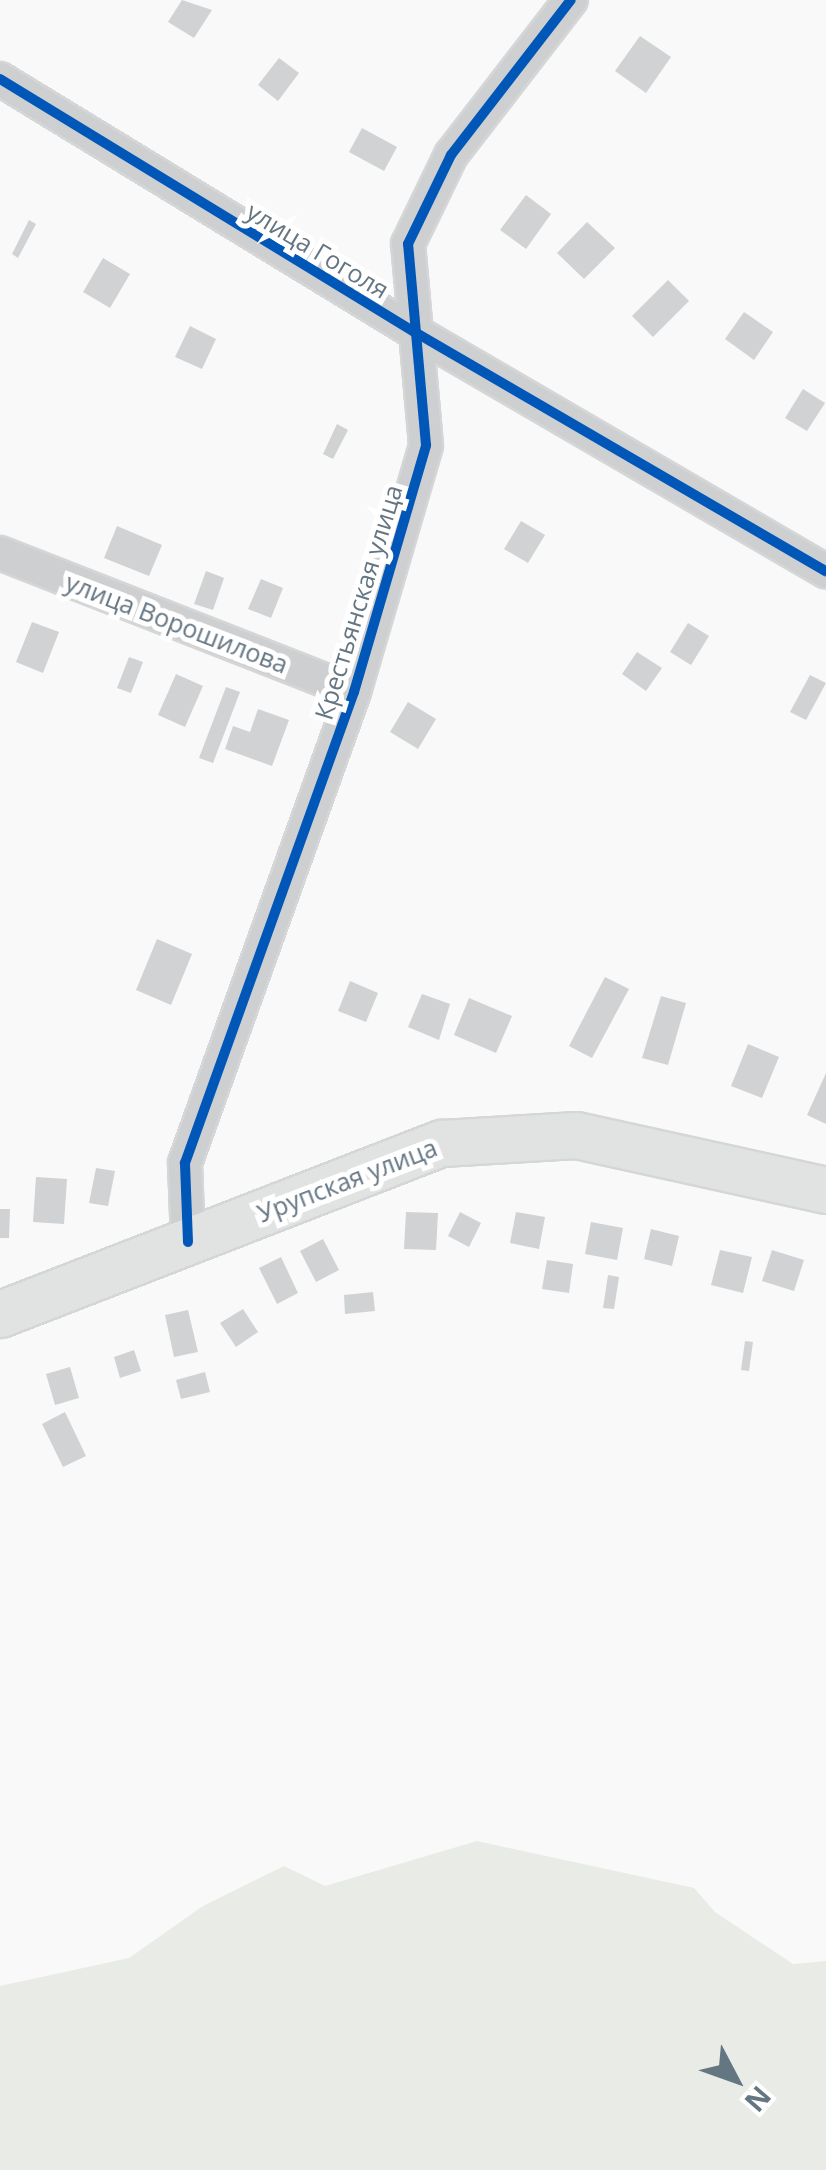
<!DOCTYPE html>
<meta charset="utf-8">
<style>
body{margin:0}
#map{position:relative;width:826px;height:2170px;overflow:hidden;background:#f9f9f9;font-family:"Open Sans",sans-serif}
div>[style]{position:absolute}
.green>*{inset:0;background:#e8ebe6}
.building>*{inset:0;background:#d0d2d3}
.roads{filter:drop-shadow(2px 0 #d5d6d7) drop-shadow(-2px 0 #d5d6d7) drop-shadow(0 2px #d5d6d7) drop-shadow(0 -2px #d5d6d7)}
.street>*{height:32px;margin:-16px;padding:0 16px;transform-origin:16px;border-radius:16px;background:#cecfd0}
.secondary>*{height:45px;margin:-22.5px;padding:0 22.5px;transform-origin:22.5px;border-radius:22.5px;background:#e1e2e2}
.cycleway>*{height:10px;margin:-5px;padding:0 5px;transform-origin:5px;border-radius:5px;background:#0057b8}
span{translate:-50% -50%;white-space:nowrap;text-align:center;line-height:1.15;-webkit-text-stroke:10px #fff;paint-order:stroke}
.street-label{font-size:25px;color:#657683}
.north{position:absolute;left:686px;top:2030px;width:100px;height:100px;-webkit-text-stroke:8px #fff;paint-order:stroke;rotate:131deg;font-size:28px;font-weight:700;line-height:40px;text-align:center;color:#657683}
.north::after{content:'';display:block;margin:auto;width:35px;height:45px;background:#657683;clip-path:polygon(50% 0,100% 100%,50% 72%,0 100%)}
</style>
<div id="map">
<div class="green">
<div style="clip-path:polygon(477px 1841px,694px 1888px,715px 1912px,793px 1964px,826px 1961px,826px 2170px,0 2170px,0 1986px,129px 1958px,203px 1906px,284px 1866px,325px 1886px)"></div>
</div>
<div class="building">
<div style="clip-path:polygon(182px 0,212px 10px,194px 38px,168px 22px)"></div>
<div style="clip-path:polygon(640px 36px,671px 57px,646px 93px,615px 71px)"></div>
<div style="clip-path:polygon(279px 58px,299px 73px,278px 101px,258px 85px)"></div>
<div style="clip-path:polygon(362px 128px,397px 147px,384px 171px,349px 152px)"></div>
<div style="clip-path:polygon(526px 195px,551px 214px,526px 249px,500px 230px)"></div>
<div style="clip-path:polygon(29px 220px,36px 224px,18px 258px,12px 254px)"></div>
<div style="clip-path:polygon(587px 222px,615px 248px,584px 279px,557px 253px)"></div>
<div style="clip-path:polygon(103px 258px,130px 274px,110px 308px,83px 292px)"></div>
<div style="clip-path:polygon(668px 280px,689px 301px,653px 337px,632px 316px)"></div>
<div style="clip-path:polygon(744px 312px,773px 332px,754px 360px,725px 339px)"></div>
<div style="clip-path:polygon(190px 326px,216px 339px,202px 369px,175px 357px)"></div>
<div style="clip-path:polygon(803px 389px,825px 403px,807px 431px,785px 418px)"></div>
<div style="clip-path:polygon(337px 424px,348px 430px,333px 459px,323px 454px)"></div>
<div style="clip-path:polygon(521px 521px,545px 535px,528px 563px,504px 549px)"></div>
<div style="clip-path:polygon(117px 526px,162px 545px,149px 576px,104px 558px)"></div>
<div style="clip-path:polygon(206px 571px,224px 578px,213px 610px,194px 604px)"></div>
<div style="clip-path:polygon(261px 579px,283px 588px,271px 618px,248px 609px)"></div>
<div style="clip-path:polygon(32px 622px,59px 632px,43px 673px,16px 662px)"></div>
<div style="clip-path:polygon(688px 623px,709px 636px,691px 665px,670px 652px)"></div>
<div style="clip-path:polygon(637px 652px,662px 668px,646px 691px,622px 674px)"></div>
<div style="clip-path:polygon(129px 657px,143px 662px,131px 693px,117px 688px)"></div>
<div style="clip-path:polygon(176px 674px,203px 686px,185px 727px,158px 715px)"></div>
<div style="clip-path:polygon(810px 675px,826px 683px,806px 720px,790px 712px)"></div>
<div style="clip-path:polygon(226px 687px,240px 692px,213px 763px,199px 758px)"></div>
<div style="clip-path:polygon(408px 702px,436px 719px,418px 749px,390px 732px)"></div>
<div style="clip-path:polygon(258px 709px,289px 720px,272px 766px,225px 749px,233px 726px,250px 732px)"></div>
<div style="clip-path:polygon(157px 939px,192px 954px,171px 1005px,136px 990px)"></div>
<div style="clip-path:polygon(605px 977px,629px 989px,592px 1058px,569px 1046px)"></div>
<div style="clip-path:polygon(350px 981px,378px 993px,366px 1022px,338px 1011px)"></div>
<div style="clip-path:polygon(422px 994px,450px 1004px,439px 1040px,408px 1027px)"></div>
<div style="clip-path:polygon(661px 996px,686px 1003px,668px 1065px,642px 1058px)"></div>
<div style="clip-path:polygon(469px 998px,512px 1016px,496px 1053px,454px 1035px)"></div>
<div style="clip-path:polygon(748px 1044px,779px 1057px,762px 1098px,731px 1086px)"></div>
<div style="clip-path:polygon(826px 1073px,826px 1124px,807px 1115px)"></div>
<div style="clip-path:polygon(96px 1168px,115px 1171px,108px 1206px,89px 1203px)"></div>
<div style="clip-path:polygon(36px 1177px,67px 1179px,64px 1224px,33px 1222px)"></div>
<div style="clip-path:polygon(0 1209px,10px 1209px,9px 1238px,0 1238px)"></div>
<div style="clip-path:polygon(406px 1212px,438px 1213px,436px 1250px,404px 1249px)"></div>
<div style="clip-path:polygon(460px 1212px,481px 1223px,469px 1247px,448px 1236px)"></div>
<div style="clip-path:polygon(516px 1212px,545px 1217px,539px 1249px,510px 1243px)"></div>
<div style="clip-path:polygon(591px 1222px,623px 1228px,617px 1260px,585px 1254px)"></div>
<div style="clip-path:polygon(651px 1229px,679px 1236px,672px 1266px,644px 1259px)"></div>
<div style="clip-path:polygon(323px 1239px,339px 1270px,316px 1282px,300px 1251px)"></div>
<div style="clip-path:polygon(720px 1250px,752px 1257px,743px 1293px,711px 1285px)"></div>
<div style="clip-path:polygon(772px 1250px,804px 1260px,794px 1291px,762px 1281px)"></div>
<div style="clip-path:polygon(281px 1257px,298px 1293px,277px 1304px,259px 1268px)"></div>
<div style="clip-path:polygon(547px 1260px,573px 1264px,569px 1293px,542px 1289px)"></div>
<div style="clip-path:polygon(608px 1275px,619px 1277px,614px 1309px,603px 1308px)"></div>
<div style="clip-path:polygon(373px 1292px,375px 1311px,345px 1314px,344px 1295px)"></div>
<div style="clip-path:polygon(243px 1309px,258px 1332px,236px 1347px,220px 1323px)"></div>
<div style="clip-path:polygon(188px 1310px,198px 1352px,174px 1357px,165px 1315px)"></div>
<div style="clip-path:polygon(745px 1341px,753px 1342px,749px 1371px,741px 1370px)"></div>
<div style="clip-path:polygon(134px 1350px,141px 1371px,120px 1378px,114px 1357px)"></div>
<div style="clip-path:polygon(70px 1367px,79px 1398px,55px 1405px,46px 1374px)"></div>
<div style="clip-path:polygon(205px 1372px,210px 1392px,181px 1399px,176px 1380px)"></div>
<div style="clip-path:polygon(65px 1412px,86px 1456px,63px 1467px,42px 1424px)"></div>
</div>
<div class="roads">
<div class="street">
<div style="left:0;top:79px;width:484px;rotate:31.4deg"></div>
<div style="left:413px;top:331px;width:478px;rotate:30.2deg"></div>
<div style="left:0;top:553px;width:380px;rotate:21.4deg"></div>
<div style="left:188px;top:1242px;width:79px;rotate:-92.2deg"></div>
<div style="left:185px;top:1163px;width:500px;rotate:-70.26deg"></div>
<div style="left:354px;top:692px;width:257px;rotate:-73.7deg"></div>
<div style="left:426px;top:445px;width:202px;rotate:-95.1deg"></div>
<div style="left:408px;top:244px;width:99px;rotate:-64.2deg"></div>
<div style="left:451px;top:155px;width:196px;rotate:-52.3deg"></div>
</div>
<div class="secondary">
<div style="left:0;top:1314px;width:474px;rotate:-21.2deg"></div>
<div style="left:442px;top:1143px;width:134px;rotate:-3.4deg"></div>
<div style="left:576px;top:1135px;width:256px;rotate:12.4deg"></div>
</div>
</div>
<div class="cycleway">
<div style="left:0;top:79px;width:484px;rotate:31.4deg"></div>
<div style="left:413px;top:331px;width:478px;rotate:30.2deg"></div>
<div style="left:188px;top:1242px;width:79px;rotate:-92.2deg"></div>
<div style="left:185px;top:1163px;width:500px;rotate:-70.26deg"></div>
<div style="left:354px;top:692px;width:257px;rotate:-73.7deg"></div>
<div style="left:426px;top:445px;width:202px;rotate:-95.1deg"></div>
<div style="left:408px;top:244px;width:99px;rotate:-64.2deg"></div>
<div style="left:451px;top:155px;width:196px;rotate:-52.3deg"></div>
</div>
<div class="street-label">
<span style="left:318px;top:250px;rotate:31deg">улица Гоголя</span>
<span style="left:358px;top:602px;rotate:-73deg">Крестьянская улица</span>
<span style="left:177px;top:623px;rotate:21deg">улица Ворошилова</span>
<span style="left:347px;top:1180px;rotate:-21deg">Урупская улица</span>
</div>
<div class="north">N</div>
</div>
